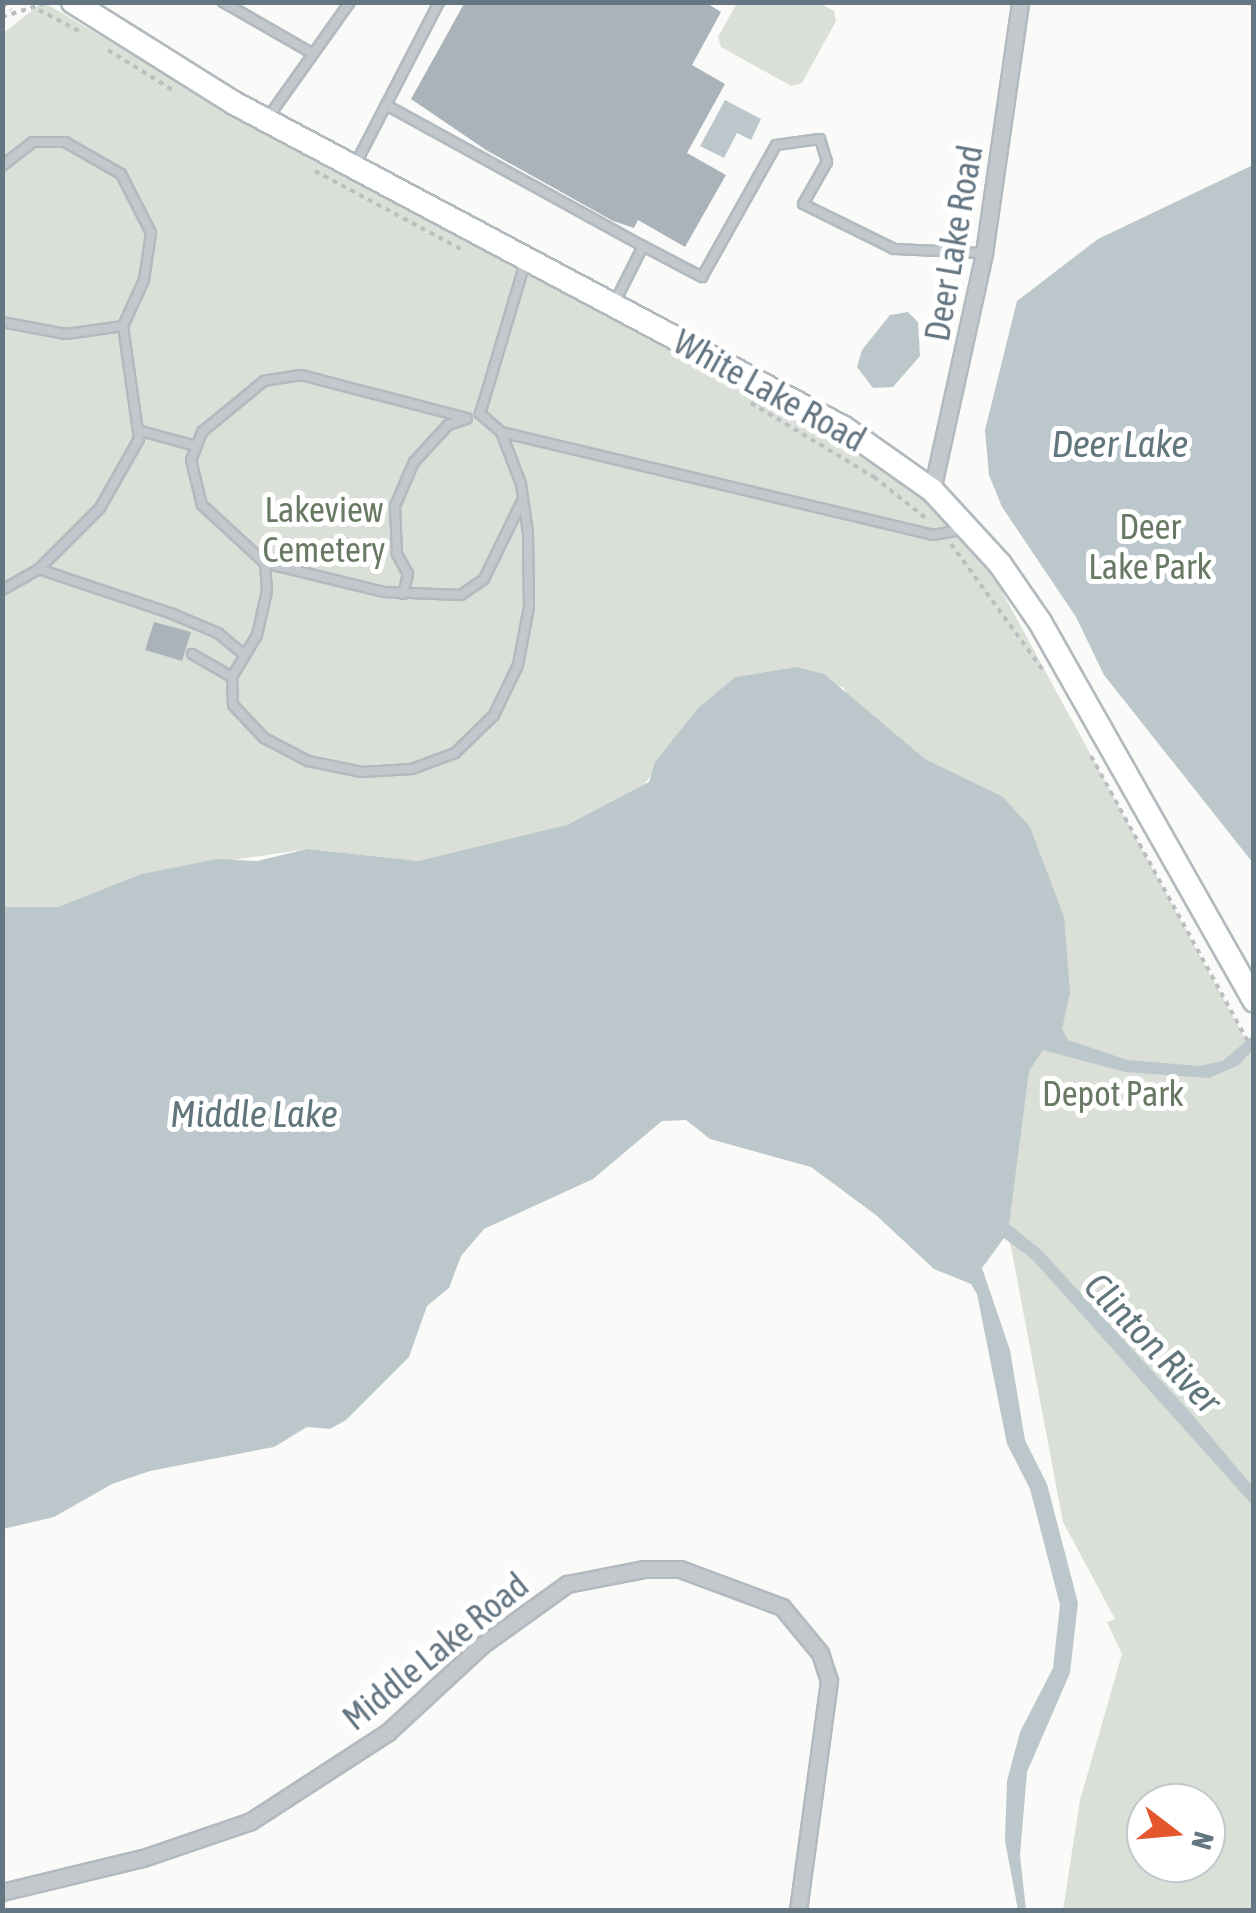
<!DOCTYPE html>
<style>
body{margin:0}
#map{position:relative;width:1256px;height:1913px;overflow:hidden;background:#fafaf8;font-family:"Asap Condensed",sans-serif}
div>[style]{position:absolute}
.green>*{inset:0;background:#dadfd7}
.water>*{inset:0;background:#bbc7cb}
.building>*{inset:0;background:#aab3b9}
.path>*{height:4px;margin-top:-2px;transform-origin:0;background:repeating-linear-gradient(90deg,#bbbfc2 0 5px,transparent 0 10px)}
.roads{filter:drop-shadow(2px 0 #b3babf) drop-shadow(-2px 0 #b3babf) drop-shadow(0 2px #b3babf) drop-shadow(0 -2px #b3babf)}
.lane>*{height:8px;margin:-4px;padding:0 4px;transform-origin:4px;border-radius:4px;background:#c3c8cc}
.street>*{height:15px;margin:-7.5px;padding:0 7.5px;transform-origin:7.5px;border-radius:7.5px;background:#c3c8cc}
.secondary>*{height:22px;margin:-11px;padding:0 11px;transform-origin:11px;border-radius:11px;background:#fff}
span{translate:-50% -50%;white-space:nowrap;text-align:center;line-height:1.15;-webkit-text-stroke:10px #fff;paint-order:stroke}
.street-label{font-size:35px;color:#657683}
.park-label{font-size:35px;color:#687a64}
.water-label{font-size:38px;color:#60757c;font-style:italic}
.frame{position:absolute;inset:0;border:5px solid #657683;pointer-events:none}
.north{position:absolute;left:1126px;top:1783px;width:100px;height:100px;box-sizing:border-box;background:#fff;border:2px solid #c1c8cd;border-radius:50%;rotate:106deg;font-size:28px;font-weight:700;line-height:40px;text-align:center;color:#657683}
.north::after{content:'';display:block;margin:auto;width:35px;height:45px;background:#e4572e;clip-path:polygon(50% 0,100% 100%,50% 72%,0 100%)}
</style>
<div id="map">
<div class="green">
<div style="clip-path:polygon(evenodd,43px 2px,234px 114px,810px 420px,884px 464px,981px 553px,1253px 1053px,1253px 1910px,1063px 1910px,1080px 1800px,1122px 1654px,1107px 1622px,1115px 1619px,1063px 1522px,1011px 1247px,844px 688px,796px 667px,735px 677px,699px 707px,642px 788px,567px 825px,499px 845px,419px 861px,307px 849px,153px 872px,58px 907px,3px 907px,2px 34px,43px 2px,1146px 1803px,1206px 1803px,1206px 1863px,1146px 1863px,1146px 1803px)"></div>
<div style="clip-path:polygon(737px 3px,819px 3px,834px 11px,836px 21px,802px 83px,791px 86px,721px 47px,718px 37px)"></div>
</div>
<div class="water">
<div style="clip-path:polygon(725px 100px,761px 119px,751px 140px,737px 133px,724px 158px,700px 146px)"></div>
<div style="clip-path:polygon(1253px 165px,1253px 863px,1104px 675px,1076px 617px,1002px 507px,989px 475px,985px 430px,1017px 301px,1098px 239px)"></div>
<div style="clip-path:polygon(908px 312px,918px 322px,920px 356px,893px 387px,873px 388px,857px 367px,862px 350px,890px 315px)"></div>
<div style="clip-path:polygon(796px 667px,824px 674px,925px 759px,1003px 797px,1030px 827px,1064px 917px,1070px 993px,1062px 1029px,1068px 1040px,1127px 1060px,1199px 1066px,1223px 1061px,1253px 1035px,1253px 1049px,1239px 1065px,1209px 1078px,1125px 1072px,1043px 1050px,1029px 1071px,1009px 1224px,1041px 1250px,1190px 1412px,1253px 1487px,1254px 1507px,1032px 1259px,1004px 1238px,982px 1268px,1010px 1350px,1025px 1440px,1047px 1484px,1078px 1603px,1070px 1673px,1027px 1772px,1020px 1855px,1026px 1910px,1018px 1910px,1005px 1841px,1007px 1781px,1020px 1732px,1053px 1668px,1060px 1605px,1030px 1489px,1007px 1444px,977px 1294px,971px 1284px,934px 1269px,876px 1215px,811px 1167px,710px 1139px,686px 1120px,662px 1121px,593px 1179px,484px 1229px,461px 1256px,449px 1288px,427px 1306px,409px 1357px,346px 1420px,330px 1429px,307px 1427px,274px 1447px,150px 1471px,112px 1484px,54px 1517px,3px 1529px,3px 907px,58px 907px,142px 874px,217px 859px,257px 861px,307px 849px,419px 861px,567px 825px,649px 782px,655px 762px,699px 707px,735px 677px)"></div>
</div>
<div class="building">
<div style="clip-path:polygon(465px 2px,705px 2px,721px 12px,692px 65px,725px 84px,687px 153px,726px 175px,685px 247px,638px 220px,634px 228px,613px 221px,486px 150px,411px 99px)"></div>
<div style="clip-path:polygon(154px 622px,191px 632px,182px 661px,145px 650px)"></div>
</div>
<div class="path">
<div style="left:3px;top:2px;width:11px;rotate:45deg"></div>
<div style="left:39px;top:10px;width:45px;rotate:27.7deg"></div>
<div style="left:2px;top:17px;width:43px;rotate:-17.6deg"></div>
<div style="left:108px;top:50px;width:80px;rotate:31.7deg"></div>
<div style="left:315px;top:171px;width:166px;rotate:28.1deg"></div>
<div style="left:751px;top:403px;width:144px;rotate:31deg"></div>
<div style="left:874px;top:477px;width:68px;rotate:38.4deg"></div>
<div style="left:951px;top:544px;width:155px;rotate:53.9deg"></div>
<div style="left:1091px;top:756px;width:338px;rotate:61.2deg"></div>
</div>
<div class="roads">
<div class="lane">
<div style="left:223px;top:2px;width:100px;rotate:29.9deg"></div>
<div style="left:386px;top:105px;width:293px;rotate:28.8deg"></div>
<div style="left:643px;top:246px;width:63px;rotate:116.6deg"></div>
<div style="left:269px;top:116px;width:140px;rotate:-54.6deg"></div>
<div style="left:356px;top:163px;width:181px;rotate:-62.7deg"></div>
<div style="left:2px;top:166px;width:39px;rotate:-38deg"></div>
<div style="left:33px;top:142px;width:32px"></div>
<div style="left:65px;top:142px;width:64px;rotate:29.7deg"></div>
<div style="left:121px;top:174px;width:66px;rotate:63deg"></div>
<div style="left:151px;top:233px;width:48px;rotate:98.5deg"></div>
<div style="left:144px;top:280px;width:51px;rotate:114.5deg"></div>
<div style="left:123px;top:326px;width:114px;rotate:81.9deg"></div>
<div style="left:139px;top:439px;width:79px;rotate:119.5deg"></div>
<div style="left:100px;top:508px;width:86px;rotate:135deg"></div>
<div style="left:39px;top:569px;width:43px;rotate:150.4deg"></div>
<div style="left:643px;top:246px;width:67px;rotate:27.7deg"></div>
<div style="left:702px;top:277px;width:151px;rotate:-60.7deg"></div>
<div style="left:776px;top:145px;width:44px;rotate:-7.8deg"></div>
<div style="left:820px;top:139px;width:24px;rotate:73deg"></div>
<div style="left:827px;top:162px;width:48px;rotate:119.7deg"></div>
<div style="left:803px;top:204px;width:102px;rotate:26.3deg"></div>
<div style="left:894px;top:249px;width:88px;rotate:2.6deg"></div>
<div style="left:2px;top:322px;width:65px;rotate:10.6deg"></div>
<div style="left:66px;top:334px;width:58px;rotate:-8deg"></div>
<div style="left:480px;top:414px;width:161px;rotate:-73.4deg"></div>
<div style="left:467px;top:418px;width:171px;rotate:-165.5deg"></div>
<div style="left:301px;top:375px;width:37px;rotate:171deg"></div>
<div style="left:264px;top:381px;width:80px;rotate:140.6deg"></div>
<div style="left:202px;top:432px;width:30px;rotate:111deg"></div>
<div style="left:191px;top:460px;width:46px;rotate:76.3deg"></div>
<div style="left:202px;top:505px;width:86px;rotate:42.6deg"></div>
<div style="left:265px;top:563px;width:28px;rotate:86deg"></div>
<div style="left:267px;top:591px;width:45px;rotate:102.8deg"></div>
<div style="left:257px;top:635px;width:49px;rotate:120.8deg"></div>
<div style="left:232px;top:677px;width:28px;rotate:88deg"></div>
<div style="left:233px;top:705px;width:45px;rotate:46.8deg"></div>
<div style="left:264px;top:738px;width:50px;rotate:27.6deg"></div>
<div style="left:308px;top:761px;width:55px;rotate:11.5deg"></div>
<div style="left:362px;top:772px;width:50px;rotate:-3.4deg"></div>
<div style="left:412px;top:769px;width:46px;rotate:-20.4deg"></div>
<div style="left:455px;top:753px;width:54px;rotate:-44.3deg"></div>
<div style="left:494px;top:715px;width:55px;rotate:-64.4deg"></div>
<div style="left:518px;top:665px;width:59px;rotate:-79.3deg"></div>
<div style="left:529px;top:607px;width:74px;rotate:-90.8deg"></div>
<div style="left:528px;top:533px;width:49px;rotate:-98.1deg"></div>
<div style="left:521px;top:484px;width:56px;rotate:-111deg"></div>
<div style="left:501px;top:432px;width:28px;rotate:-139deg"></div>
<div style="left:141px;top:431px;width:57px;rotate:15.3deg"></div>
<div style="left:501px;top:432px;width:444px;rotate:13.4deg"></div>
<div style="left:933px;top:535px;width:28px;rotate:-10deg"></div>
<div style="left:265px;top:563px;width:122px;rotate:13.7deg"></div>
<div style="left:384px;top:592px;width:77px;rotate:2.2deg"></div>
<div style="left:461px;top:595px;width:28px;rotate:-35deg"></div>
<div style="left:484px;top:579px;width:87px;rotate:-64deg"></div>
<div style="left:39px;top:569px;width:138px;rotate:18.6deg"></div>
<div style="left:170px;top:613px;width:52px;rotate:22.6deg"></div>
<div style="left:218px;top:633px;width:33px;rotate:40deg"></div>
<div style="left:403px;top:594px;width:21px;rotate:-76deg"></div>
<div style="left:408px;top:574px;width:23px;rotate:-119deg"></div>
<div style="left:397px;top:554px;width:48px;rotate:-92.4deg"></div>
<div style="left:395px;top:506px;width:48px;rotate:-66.6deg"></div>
<div style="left:414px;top:462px;width:50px;rotate:-47.4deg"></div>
<div style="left:448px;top:425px;width:19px;rotate:-18deg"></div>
<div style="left:192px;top:654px;width:46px;rotate:29.9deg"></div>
</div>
<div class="street">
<div style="left:932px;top:490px;width:243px;rotate:-77.6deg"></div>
<div style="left:984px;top:253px;width:254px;rotate:-81.8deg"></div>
<div style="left:2px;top:1892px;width:145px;rotate:-13.6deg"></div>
<div style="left:143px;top:1858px;width:114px;rotate:-18.9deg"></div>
<div style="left:251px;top:1821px;width:163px;rotate:-33deg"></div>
<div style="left:388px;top:1732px;width:128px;rotate:-42.8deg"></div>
<div style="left:482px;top:1645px;width:105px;rotate:-35.7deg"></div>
<div style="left:567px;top:1584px;width:78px;rotate:-11deg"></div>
<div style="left:644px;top:1569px;width:36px"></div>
<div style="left:680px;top:1569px;width:109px;rotate:20.4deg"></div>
<div style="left:782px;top:1607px;width:60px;rotate:50.4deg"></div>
<div style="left:820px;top:1653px;width:29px;rotate:72deg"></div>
<div style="left:829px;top:1681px;width:231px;rotate:97.7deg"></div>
</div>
<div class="secondary">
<div style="left:73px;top:2px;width:190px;rotate:32.1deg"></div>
<div style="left:234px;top:103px;width:691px;rotate:28.05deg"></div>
<div style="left:844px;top:428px;width:108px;rotate:35.2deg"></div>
<div style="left:932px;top:490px;width:100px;rotate:47.4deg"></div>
<div style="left:1000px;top:564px;width:70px;rotate:55.4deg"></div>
<div style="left:1040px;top:622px;width:435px;rotate:60.5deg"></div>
</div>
</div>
<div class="street-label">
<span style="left:953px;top:243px;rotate:-80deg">Deer Lake Road</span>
<span style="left:770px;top:390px;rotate:29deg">White Lake Road</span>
<span style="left:435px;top:1651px;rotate:-39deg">Middle Lake Road</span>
</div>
<div class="park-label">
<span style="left:324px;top:529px">Lakeview<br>Cemetery</span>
<span style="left:1150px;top:546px">Deer<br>Lake Park</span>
<span style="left:1113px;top:1093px">Depot Park</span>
</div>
<div class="water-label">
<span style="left:1120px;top:444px">Deer Lake</span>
<span style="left:254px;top:1114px">Middle Lake</span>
<span style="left:1153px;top:1343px;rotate:46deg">Clinton River</span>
</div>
<div class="frame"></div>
<div class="north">N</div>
</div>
